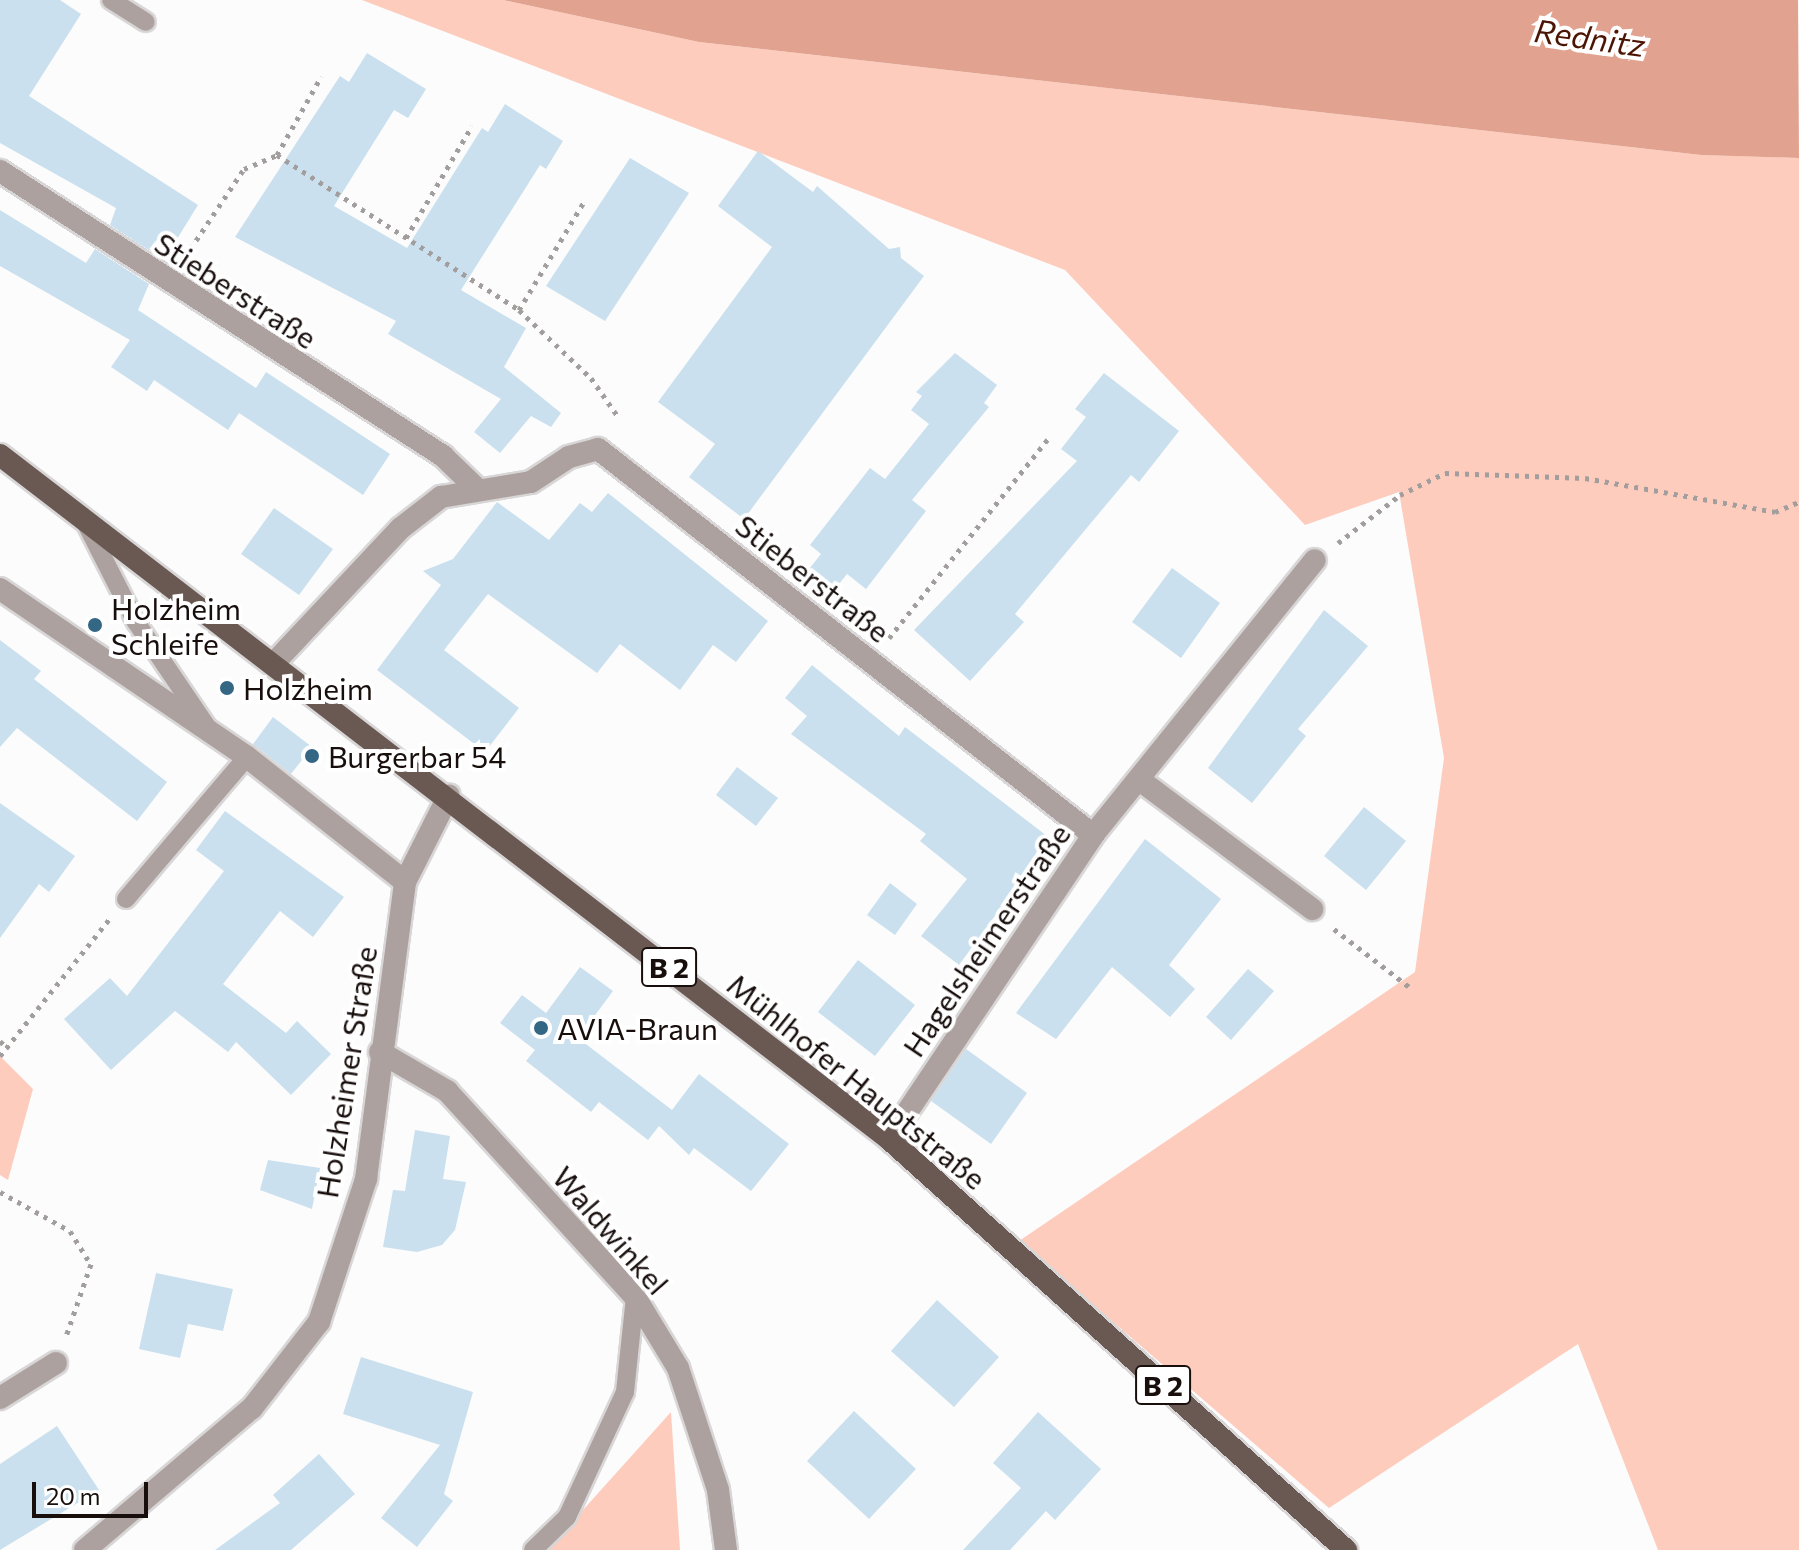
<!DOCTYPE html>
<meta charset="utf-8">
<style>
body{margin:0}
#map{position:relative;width:1799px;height:1550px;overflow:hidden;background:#fcfcfc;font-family:Commissioner,sans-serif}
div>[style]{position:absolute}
.green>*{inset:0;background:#fdccbd}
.water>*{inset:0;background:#e1a28f}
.building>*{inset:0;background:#cae0ee}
.path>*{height:5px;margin-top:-2.5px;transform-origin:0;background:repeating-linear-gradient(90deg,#a29e9d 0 4px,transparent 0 10px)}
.roads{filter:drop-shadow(2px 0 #d8d6d6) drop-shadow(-2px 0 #d8d6d6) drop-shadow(0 2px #d8d6d6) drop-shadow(0 -2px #d8d6d6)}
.service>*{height:18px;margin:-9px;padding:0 9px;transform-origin:9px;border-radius:9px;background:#aca19e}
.minor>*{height:22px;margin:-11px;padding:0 11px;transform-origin:11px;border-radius:11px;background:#aca19e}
.primary>*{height:22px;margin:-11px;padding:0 11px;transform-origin:11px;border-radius:11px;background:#6a5852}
.dots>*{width:22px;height:22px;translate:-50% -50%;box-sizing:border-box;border:4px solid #fff;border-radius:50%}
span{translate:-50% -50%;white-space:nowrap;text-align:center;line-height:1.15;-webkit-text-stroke:8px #fff;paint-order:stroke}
.shield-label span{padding:2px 6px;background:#fff;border:2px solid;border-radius:6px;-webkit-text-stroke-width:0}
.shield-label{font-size:28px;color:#180f0d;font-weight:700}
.street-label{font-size:30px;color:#180f0d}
.poi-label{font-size:30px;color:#180f0d}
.left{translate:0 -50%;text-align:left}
.water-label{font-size:32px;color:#4c1403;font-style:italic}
.scale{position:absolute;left:32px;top:1482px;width:116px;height:36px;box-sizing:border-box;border:4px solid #180f0d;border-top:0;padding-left:10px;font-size:24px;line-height:28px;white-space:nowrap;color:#180f0d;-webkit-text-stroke:6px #fff;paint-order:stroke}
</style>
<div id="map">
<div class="green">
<div style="clip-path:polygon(362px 0,503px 0,699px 42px,1701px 155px,1799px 158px,1799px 1550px,1658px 1550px,1578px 1344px,1329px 1508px,1019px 1241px,1415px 972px,1444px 758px,1399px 492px,1305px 525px,1065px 270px)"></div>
<div style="clip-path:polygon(0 1056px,33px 1089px,8px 1180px,0 1175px)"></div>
<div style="clip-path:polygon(671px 1412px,680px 1550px,547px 1550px)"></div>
</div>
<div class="water">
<div style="clip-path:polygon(503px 0,1798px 0,1799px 158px,1701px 155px,699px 42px)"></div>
</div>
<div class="building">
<div style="clip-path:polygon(0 0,60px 0,81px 14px,29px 96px,198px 205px,164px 260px,110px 225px,116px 208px,0 143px)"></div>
<div style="clip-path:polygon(367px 53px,426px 89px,408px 118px,394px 110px,334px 206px,407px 248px,482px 128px,488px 132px,505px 104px,563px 141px,546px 169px,540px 165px,461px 290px,526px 328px,504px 367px,561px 413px,551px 427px,531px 416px,500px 453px,474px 432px,501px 399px,388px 334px,396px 321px,235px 237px,340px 76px,349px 82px)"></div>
<div style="clip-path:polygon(758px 151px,813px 192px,817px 186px,889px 249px,900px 247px,901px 258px,924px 276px,744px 519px,689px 477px,715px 444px,658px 402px,772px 247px,718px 206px)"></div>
<div style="clip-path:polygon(630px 158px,689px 193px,605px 321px,546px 286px)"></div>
<div style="clip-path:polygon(0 210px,86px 263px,95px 249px,149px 284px,138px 310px,256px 388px,266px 372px,390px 454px,363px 495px,239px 413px,228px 430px,154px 380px,147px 391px,111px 367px,130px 340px,0 266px)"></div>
<div style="clip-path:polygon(955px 353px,997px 385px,984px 403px,989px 407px,912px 500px,926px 511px,866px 589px,847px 574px,827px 599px,801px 579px,821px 554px,810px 545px,870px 468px,885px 479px,929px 424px,911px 410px,922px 396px,916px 392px)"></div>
<div style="clip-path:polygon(1104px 373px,1179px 431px,1139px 482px,1131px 475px,1015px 614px,1024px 622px,970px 681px,914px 630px,1077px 461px,1061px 449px,1086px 417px,1075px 409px)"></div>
<div style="clip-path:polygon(608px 493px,768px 621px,736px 662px,713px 645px,680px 690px,620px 644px,597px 673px,488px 594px,444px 650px,519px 708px,485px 752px,377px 670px,441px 585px,423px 571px,453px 559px,497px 502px,549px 540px,580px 503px,592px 512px)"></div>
<div style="clip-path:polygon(274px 508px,333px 549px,299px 595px,241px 554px)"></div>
<div style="clip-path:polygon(1172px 568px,1220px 603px,1181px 658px,1132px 622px)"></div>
<div style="clip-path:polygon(1324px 610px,1368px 646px,1298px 729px,1306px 736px,1252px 803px,1208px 768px)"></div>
<div style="clip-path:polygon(0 640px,41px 671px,34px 679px,167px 782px,137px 821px,17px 728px,0 747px)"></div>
<div style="clip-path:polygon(812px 665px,899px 736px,905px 727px,1051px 839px,959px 965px,921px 936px,967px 879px,920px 841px,926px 834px,791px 734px,807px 716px,785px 698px)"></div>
<div style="clip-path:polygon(273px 717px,312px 747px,291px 774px,253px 744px)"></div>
<div style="clip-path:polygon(737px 767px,778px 798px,756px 826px,716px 795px)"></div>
<div style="clip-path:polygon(0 803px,75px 856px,49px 892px,39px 884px,0 938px)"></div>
<div style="clip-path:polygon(1364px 807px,1406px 841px,1366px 890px,1324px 856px)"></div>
<div style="clip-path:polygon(225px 811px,344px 897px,313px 937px,280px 911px,223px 984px,286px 1033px,297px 1021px,331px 1054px,291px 1095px,236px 1042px,228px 1052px,175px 1011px,111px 1070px,64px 1019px,110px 978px,127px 996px,224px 871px,196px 850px)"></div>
<div style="clip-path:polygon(1145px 839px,1221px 899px,1169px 965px,1195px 989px,1170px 1017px,1112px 967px,1056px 1039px,1016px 1013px)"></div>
<div style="clip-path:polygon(890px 883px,917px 904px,895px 935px,867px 915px)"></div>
<div style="clip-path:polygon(858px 960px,915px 1005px,875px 1056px,818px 1012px)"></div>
<div style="clip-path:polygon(580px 967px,613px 991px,578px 1038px,672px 1110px,699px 1074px,789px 1144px,751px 1191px,694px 1148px,689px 1155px,659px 1126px,648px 1140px,599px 1102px,591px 1112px,526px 1061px,535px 1050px,500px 1023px,522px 995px,546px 1013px)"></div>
<div style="clip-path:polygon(1248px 969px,1274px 991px,1231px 1040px,1206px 1017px)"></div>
<div style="clip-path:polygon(966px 1049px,1027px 1093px,991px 1144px,931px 1101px)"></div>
<div style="clip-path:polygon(415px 1130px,450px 1136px,443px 1179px,466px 1182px,455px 1230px,442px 1245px,417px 1252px,383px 1247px,393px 1190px,405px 1191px)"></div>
<div style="clip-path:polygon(268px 1160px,320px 1168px,312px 1209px,260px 1190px)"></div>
<div style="clip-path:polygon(156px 1273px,233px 1289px,223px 1331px,188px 1324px,180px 1358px,139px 1349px)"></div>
<div style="clip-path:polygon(937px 1300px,999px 1357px,954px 1407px,891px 1351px)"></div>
<div style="clip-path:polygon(361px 1357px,473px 1392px,444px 1494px,453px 1501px,417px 1547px,381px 1518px,440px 1445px,343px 1414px)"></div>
<div style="clip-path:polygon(854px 1411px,916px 1469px,869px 1519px,807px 1461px)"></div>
<div style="clip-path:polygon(1038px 1412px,1101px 1469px,1055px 1520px,1046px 1511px,1010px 1550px,963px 1550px,1021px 1488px,993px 1463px)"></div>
<div style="clip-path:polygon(57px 1426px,99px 1490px,0 1550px,0 1464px)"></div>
<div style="clip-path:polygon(319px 1454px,355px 1494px,291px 1550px,215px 1550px,280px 1503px,273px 1495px)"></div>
</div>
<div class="path">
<div style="left:277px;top:155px;width:287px;rotate:32.6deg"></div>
<div style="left:519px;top:310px;width:99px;rotate:43.4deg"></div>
<div style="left:591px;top:378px;width:49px;rotate:55deg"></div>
<div style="left:406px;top:238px;width:130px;rotate:-59.5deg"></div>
<div style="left:185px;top:257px;width:106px;rotate:-56.2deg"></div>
<div style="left:244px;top:169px;width:36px;rotate:-23deg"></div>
<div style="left:277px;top:155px;width:90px;rotate:-60.6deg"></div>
<div style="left:519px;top:310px;width:128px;rotate:-59deg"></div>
<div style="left:1338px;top:543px;width:78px;rotate:-37.7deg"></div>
<div style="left:1400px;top:495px;width:50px;rotate:-26.1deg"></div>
<div style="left:1445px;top:473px;width:140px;rotate:2deg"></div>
<div style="left:1585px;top:478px;width:193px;rotate:10.1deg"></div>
<div style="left:1775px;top:512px;width:26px;rotate:-23deg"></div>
<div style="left:889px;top:638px;width:255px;rotate:-51.4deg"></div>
<div style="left:1334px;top:929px;width:98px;rotate:37.6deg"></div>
<div style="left:0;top:1041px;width:10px;rotate:45deg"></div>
<div style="left:0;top:1056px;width:176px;rotate:-51.4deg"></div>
<div style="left:0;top:1192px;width:80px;rotate:29.1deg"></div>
<div style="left:70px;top:1231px;width:39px;rotate:58deg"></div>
<div style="left:91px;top:1264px;width:76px;rotate:109.1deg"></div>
</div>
<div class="roads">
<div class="service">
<div style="left:111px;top:0;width:41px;rotate:32.2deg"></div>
<div style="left:85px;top:522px;width:112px;rotate:63deg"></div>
<div style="left:136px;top:622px;width:127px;rotate:55.9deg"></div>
<div style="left:126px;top:899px;width:187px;rotate:-49.6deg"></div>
<div style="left:533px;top:1550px;width:47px;rotate:-44.1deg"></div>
<div style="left:567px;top:1517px;width:138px;rotate:-65.1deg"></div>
<div style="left:625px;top:1392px;width:96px;rotate:-84deg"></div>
</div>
<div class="minor">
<div style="left:0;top:171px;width:527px;rotate:32.75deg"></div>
<div style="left:443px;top:456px;width:46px;rotate:44.1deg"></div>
<div style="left:0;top:589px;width:299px;rotate:34.2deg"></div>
<div style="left:247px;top:757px;width:201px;rotate:38.3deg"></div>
<div style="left:275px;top:662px;width:184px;rotate:-46.8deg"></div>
<div style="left:401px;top:528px;width:51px;rotate:-37.8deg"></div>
<div style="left:441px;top:497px;width:91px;rotate:-9.5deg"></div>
<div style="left:531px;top:482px;width:45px;rotate:-33.3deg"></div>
<div style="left:569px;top:457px;width:30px;rotate:-15deg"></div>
<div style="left:598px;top:449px;width:628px;rotate:37.95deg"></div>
<div style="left:1141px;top:781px;width:214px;rotate:36.8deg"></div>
<div style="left:380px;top:1052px;width:78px;rotate:30.2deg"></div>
<div style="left:447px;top:1091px;width:279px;rotate:47.6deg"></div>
<div style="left:635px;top:1297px;width:83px;rotate:58.8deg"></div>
<div style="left:678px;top:1368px;width:128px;rotate:71.8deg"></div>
<div style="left:718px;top:1490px;width:61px;rotate:82.4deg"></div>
<div style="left:889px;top:1139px;width:366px;rotate:-56.1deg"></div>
<div style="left:1093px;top:835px;width:353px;rotate:-51.1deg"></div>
<div style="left:0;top:1398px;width:66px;rotate:-32deg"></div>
<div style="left:85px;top:1550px;width:219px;rotate:-40.4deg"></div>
<div style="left:252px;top:1408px;width:109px;rotate:-52.1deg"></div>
<div style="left:319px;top:1322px;width:151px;rotate:-71.8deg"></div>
<div style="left:366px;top:1179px;width:300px;rotate:-82.5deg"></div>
<div style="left:405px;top:882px;width:97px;rotate:-63.2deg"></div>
</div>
<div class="primary">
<div style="left:0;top:455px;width:1122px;rotate:37.57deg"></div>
<div style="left:889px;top:1139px;width:615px;rotate:41.97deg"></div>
</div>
</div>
<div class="dots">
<div style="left:95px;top:625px;background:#346784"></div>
<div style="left:227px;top:688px;background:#346784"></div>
<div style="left:312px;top:756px;background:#346784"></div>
<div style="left:541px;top:1028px;background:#346784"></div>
</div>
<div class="shield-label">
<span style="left:669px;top:967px">B 2</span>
<span style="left:1163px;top:1385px">B 2</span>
</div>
<div class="street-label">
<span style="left:236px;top:290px;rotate:33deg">Stieberstraße</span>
<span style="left:813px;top:578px;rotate:38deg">Stieberstraße</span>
<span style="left:986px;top:940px;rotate:-56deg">Hagelsheimerstraße</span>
<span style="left:346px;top:1072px;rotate:-81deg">Holzheimer Straße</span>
<span style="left:857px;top:1081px;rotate:39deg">Mühlhofer Hauptstraße</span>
<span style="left:611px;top:1230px;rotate:49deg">Waldwinkel</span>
</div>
<div class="poi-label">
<span class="left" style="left:111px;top:625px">Holzheim<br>Schleife</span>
<span class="left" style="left:243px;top:688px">Holzheim</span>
<span class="left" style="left:328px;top:756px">Burgerbar 54</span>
<span class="left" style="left:557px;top:1028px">AVIA-Braun</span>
</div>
<div class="water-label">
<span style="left:1590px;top:37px;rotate:8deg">Rednitz</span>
</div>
<div class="scale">20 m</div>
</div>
